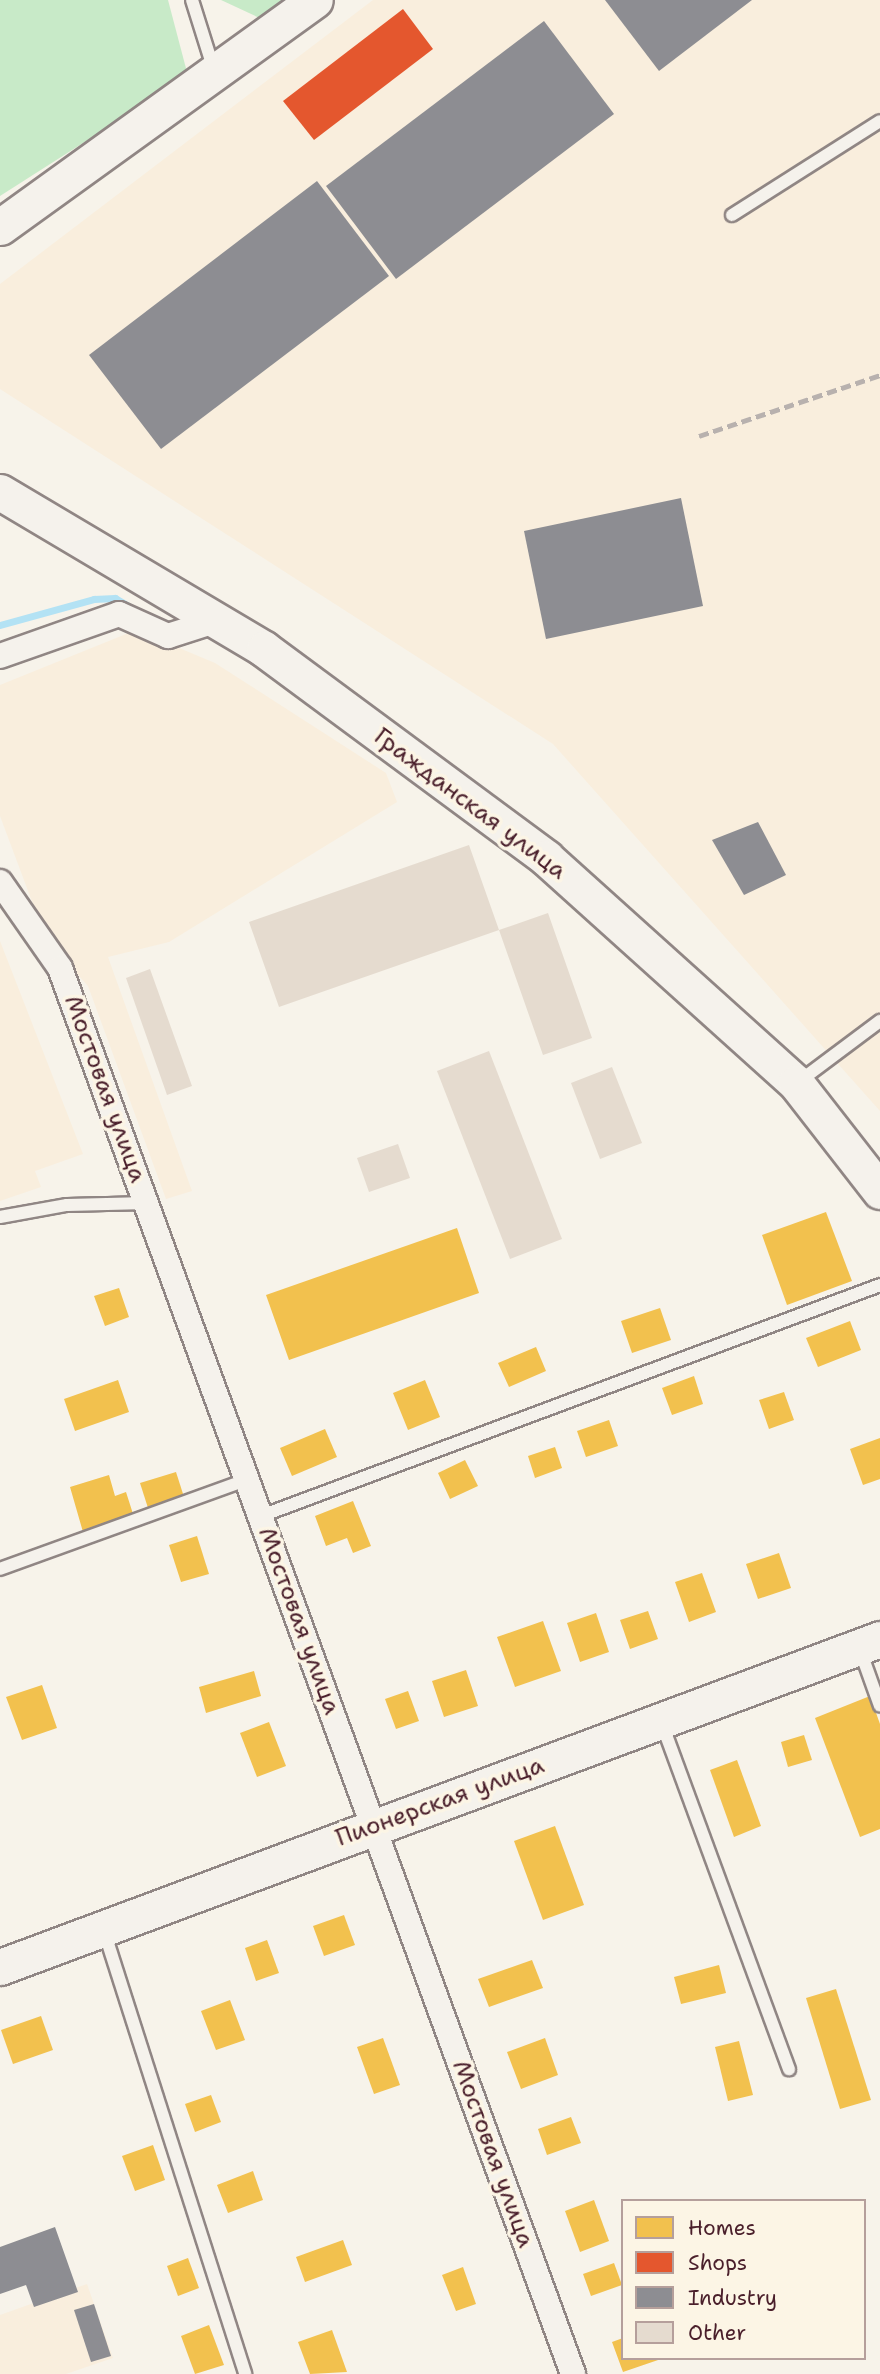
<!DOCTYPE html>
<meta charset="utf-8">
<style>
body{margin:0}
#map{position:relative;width:880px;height:2374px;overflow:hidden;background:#f7f3ea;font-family:"Shantell Sans",sans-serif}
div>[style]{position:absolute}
.built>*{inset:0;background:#f9eedd}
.green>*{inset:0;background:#c8eac8}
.homes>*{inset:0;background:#f2c14e}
.shops>*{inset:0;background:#e4572e}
.industry>*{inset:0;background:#8d8d92}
.stream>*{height:7px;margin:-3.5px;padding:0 3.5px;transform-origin:3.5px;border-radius:3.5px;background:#b3e2f4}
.building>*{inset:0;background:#e5dbcf}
.roads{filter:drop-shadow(2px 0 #908684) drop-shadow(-2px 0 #908684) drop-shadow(0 2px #908684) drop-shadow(0 -2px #908684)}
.lane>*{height:12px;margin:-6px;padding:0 6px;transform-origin:6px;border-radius:6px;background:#f5f2ec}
.street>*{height:24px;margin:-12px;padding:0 12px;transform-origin:12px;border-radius:12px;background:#f5f2ec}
.secondary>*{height:35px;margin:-17.5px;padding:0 17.5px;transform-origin:17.5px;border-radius:17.5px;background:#f5f2ec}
.rail>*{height:5px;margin-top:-2.5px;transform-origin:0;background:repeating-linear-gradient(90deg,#b8b1ae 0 10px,transparent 0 15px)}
span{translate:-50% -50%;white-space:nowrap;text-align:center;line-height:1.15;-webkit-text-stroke:7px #fcf5e5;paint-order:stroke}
.street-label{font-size:24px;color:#4a1f2b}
.legend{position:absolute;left:621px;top:2199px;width:245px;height:161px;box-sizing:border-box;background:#fcf5e5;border:2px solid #b59f9b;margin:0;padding:9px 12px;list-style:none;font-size:21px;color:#4a1f2b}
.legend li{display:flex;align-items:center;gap:14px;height:35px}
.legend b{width:35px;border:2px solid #b59f9b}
</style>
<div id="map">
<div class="built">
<div style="clip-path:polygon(373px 0,880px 0,880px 1111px,553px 744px,0 389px,0 284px)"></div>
<div style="clip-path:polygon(136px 630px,215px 663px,386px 773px,397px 802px,169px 942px,108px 957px,192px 1191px,166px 1199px,88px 986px,46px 939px,0 816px,0 685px)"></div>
<div style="clip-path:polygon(0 941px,83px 1154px,35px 1171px,41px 1187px,0 1201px)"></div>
<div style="clip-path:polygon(87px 2284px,113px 2358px,66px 2374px,0 2374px,0 2315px)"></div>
</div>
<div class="green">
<div style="clip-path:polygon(0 0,168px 0,188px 76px,0 196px)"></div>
<div style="clip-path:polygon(221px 0,293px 0,266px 21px)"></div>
</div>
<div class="homes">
<div style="clip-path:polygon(826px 1212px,852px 1281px,787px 1305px,762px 1235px)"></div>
<div style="clip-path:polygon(457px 1228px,479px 1293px,289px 1360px,266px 1295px)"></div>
<div style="clip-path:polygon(119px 1288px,129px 1317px,105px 1326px,94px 1296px)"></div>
<div style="clip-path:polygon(660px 1308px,671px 1340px,632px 1353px,621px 1321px)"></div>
<div style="clip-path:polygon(850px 1321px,861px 1350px,818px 1367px,806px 1338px)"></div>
<div style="clip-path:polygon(536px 1347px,546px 1371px,509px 1387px,498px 1363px)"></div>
<div style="clip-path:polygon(694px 1376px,703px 1404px,672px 1415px,662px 1388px)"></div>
<div style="clip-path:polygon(118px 1380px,129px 1412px,75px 1431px,64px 1399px)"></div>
<div style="clip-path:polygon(425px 1380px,440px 1417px,408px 1430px,393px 1393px)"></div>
<div style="clip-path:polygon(784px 1392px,794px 1420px,769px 1429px,759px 1400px)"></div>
<div style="clip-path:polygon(609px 1420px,618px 1446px,586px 1457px,577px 1431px)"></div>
<div style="clip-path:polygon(325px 1429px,337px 1457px,292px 1476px,280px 1448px)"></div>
<div style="clip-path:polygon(880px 1438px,880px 1479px,863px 1485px,850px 1449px)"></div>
<div style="clip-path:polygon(555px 1447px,562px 1468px,535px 1478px,528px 1456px)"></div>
<div style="clip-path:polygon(465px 1460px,478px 1486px,450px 1499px,438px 1473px)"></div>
<div style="clip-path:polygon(176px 1472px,184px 1497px,148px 1508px,140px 1483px)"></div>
<div style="clip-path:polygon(109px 1475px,115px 1496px,126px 1492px,134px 1517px,83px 1532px,70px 1487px)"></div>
<div style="clip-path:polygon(353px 1501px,371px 1546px,353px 1553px,347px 1538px,326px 1546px,315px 1516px)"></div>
<div style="clip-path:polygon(197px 1536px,209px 1574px,181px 1582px,169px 1545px)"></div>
<div style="clip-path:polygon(779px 1553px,791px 1588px,758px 1599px,746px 1564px)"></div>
<div style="clip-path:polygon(702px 1573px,716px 1612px,689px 1622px,675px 1582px)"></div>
<div style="clip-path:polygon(648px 1611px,658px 1639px,630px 1649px,620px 1620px)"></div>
<div style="clip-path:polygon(596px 1613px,609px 1652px,580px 1662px,567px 1623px)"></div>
<div style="clip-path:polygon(543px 1621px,561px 1671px,515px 1687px,497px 1637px)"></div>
<div style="clip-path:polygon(466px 1670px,478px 1706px,444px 1717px,432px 1681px)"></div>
<div style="clip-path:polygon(254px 1671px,261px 1696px,206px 1713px,199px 1687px)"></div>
<div style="clip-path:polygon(42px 1685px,57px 1728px,22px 1740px,6px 1697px)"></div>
<div style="clip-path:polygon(408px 1691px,419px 1721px,396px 1729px,385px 1699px)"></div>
<div style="clip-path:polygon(870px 1696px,880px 1724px,880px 1829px,860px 1837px,815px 1718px)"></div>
<div style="clip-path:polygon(269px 1722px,286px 1766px,257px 1777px,240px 1733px)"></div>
<div style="clip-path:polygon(804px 1735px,812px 1760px,788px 1767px,781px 1742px)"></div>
<div style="clip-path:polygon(737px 1760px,761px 1826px,734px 1837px,710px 1770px)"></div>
<div style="clip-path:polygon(555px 1826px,584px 1905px,543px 1920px,514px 1841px)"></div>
<div style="clip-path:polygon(344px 1915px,355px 1945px,324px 1956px,313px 1926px)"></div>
<div style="clip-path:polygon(267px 1940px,279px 1973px,256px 1981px,245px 1948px)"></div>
<div style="clip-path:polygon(532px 1960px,543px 1988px,489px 2007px,478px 1979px)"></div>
<div style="clip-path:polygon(719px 1965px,726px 1993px,681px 2004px,674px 1977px)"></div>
<div style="clip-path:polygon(836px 1989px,871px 2100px,840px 2109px,806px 1998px)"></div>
<div style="clip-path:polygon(230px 2000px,245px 2040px,216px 2050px,201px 2011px)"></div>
<div style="clip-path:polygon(41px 2016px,53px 2050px,13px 2064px,1px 2030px)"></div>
<div style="clip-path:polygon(383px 2038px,400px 2085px,374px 2094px,357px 2047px)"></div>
<div style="clip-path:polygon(545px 2038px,558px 2075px,521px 2089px,507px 2052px)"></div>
<div style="clip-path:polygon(739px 2041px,753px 2095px,728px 2101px,715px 2047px)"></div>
<div style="clip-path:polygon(211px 2095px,221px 2122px,195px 2132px,185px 2104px)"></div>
<div style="clip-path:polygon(571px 2117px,581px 2143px,547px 2155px,538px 2129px)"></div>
<div style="clip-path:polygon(153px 2145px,165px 2180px,135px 2191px,122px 2156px)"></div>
<div style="clip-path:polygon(253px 2171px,263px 2200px,228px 2213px,217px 2185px)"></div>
<div style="clip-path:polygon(594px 2200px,609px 2241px,580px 2252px,565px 2211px)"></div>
<div style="clip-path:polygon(343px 2240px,352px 2265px,305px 2282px,296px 2257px)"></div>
<div style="clip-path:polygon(188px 2258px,199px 2288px,178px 2296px,167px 2266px)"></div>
<div style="clip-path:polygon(614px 2263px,622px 2285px,591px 2296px,583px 2274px)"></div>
<div style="clip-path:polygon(463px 2267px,476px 2304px,456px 2311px,442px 2275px)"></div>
<div style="clip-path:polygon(209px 2325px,224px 2365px,195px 2374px,181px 2336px)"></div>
<div style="clip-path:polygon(332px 2330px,347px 2372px,310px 2374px,298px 2342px)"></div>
<div style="clip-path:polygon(623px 2338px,623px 2358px,661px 2359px,623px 2372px,612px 2342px)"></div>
</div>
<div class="shops">
<div style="clip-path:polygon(403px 9px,433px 49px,314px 140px,283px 101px)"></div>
</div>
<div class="industry">
<div style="clip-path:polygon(605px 0,752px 0,659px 71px)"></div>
<div style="clip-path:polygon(544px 21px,614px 114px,396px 279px,326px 186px)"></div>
<div style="clip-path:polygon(317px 181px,389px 276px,161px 449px,89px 355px)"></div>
<div style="clip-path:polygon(681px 498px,703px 606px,546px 639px,524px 531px)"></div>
<div style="clip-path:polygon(758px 822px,786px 875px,744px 895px,712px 840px)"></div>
<div style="clip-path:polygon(55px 2227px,78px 2292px,34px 2307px,26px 2285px,0 2294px,0 2247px)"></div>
<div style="clip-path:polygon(94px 2304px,111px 2356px,91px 2362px,74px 2310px)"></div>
</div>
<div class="stream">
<div style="left:0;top:625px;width:98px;rotate:-15.5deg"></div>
<div style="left:94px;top:599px;width:21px;rotate:-3deg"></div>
<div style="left:115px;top:598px;width:17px;rotate:31deg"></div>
</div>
<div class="building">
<div style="clip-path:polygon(469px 845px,499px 930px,548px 913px,592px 1038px,543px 1055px,499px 930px,279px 1007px,249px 922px)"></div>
<div style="clip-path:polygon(150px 969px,192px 1086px,167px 1095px,126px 978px)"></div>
<div style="clip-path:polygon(489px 1051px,562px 1239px,510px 1259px,437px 1071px)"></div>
<div style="clip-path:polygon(612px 1067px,642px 1143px,600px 1159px,571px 1083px)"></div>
<div style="clip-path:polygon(398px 1144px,410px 1178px,369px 1192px,357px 1158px)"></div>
</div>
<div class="roads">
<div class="lane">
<div style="left:192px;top:0;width:73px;rotate:72.6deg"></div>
<div style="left:732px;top:215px;width:175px;rotate:-32.4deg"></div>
<div style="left:797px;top:1083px;width:104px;rotate:-36.8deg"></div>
<div style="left:0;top:1217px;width:68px;rotate:-10.2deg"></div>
<div style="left:67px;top:1205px;width:80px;rotate:-1.4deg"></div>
<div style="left:261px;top:1516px;width:661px;rotate:-20.46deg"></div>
<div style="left:0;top:1569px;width:264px;rotate:-19.9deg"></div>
<div style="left:860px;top:1650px;width:59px;rotate:70.3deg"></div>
<div style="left:662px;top:1724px;width:368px;rotate:69.8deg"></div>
<div style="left:104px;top:1931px;width:465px;rotate:72.3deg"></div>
</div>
<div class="street">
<div style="left:0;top:656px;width:126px;rotate:-19.4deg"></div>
<div style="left:119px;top:614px;width:54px;rotate:24.2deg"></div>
<div style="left:168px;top:636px;width:49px;rotate:-17.7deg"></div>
<div style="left:0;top:882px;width:105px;rotate:55.1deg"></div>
<div style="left:60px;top:968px;width:1497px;rotate:69.95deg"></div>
</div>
<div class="secondary">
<div style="left:0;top:227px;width:388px;rotate:-35.8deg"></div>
<div style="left:0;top:492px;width:307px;rotate:30.7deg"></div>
<div style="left:264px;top:649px;width:351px;rotate:36.5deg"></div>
<div style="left:546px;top:858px;width:336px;rotate:42deg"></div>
<div style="left:796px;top:1083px;width:137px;rotate:52.1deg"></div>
<div style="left:0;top:1967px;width:939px;rotate:-20.44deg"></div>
</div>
</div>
<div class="rail">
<div style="left:699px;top:436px;width:191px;rotate:-18.6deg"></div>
</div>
<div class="street-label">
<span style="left:470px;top:804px;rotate:37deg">Гражданская улица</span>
<span style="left:105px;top:1089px;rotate:70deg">Мостовая улица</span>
<span style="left:299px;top:1621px;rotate:70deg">Мостовая улица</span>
<span style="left:440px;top:1802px;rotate:-20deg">Пионерская улица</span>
<span style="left:493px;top:2154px;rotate:70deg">Мостовая улица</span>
</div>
<ul class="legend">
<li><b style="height:19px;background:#f2c14e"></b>Homes</li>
<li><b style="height:19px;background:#e4572e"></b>Shops</li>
<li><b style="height:19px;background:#8d8d92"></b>Industry</li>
<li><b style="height:19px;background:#e5dbcf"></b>Other</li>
</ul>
</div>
